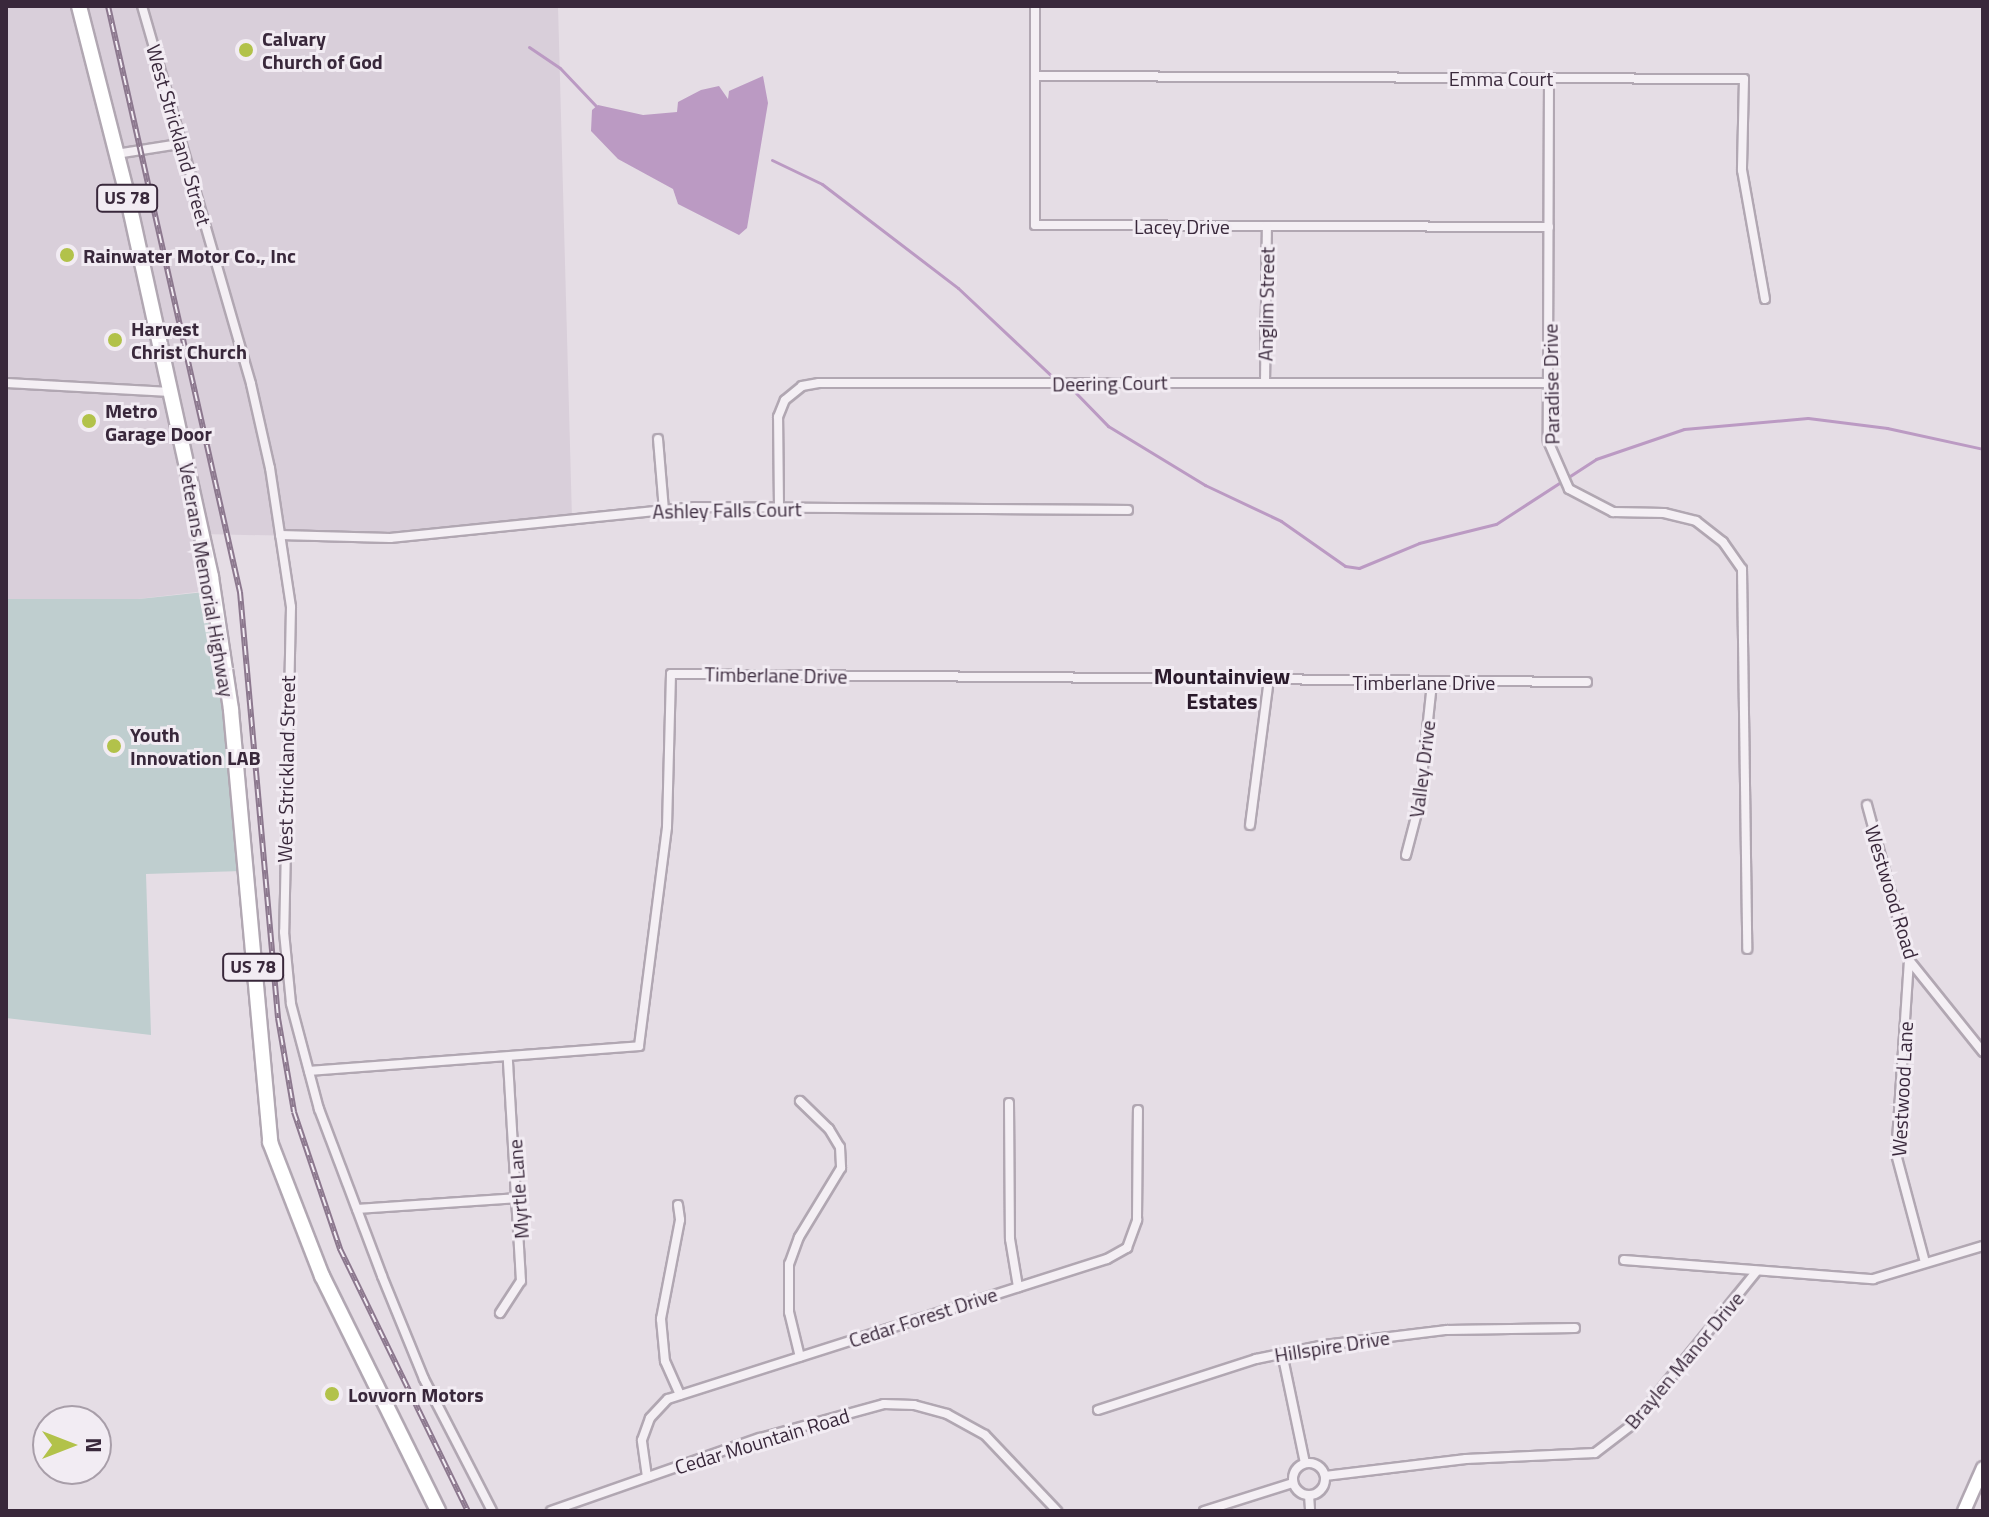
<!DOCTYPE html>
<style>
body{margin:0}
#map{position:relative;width:1989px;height:1517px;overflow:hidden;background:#e5dde5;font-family:"Titillium Web",sans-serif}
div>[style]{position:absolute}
.built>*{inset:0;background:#d9cfda}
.green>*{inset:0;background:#bfcecf}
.water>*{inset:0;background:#bb9ac3}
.stream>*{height:3px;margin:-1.5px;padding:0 1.5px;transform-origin:1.5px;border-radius:1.5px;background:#bb9ac3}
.roads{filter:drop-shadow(2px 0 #b1a7b2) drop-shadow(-2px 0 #b1a7b2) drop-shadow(0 2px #b1a7b2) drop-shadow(0 -2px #b1a7b2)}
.street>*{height:8px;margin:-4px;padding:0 4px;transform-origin:4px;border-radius:4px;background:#f4eff4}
.street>.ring{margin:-4px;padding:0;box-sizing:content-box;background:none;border:8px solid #f4eff4;border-radius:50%}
.secondary>*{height:12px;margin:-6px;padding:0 6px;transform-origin:6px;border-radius:6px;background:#fff}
.primary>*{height:14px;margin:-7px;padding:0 7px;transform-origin:7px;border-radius:7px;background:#fff}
.rail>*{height:6px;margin-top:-3px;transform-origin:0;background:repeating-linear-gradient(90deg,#f2ecf3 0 9px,#8c788e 0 18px);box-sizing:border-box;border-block:2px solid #8c788e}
.dots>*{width:22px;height:22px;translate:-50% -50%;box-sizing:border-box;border:4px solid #f2ecf3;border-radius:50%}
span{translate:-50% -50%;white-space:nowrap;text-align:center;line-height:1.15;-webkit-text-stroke:6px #f2ecf3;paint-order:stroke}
.shield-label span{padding:2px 6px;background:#f2ecf3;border:2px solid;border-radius:6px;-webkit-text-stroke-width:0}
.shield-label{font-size:18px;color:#39283b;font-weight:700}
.poi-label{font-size:20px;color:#39283b;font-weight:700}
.left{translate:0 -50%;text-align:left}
.street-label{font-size:20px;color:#39283b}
.neighbourhood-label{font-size:22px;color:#2a1a2b;font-weight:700}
.frame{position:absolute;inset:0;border:8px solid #39283b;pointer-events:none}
.north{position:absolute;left:32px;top:1405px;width:80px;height:80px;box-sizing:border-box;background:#f2ecf3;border:2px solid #a89ea9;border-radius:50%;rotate:90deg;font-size:22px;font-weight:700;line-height:32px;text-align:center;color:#39283b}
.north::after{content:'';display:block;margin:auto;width:28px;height:36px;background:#b2c24a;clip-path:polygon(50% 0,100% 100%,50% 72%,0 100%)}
</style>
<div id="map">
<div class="built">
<div style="clip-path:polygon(6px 6px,558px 6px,572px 519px,390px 538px,202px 534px,213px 590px,138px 599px,6px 599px)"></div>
</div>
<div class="green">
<div style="clip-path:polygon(214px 591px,242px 871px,146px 874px,151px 1035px,6px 1018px,6px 599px,139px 599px)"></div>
</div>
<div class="water">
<div style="clip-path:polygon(763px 76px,768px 103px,747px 228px,739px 235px,678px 204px,673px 189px,618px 159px,591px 131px,592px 110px,598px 105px,643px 115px,677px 112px,678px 102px,701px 90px,719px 86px,728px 99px,729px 91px)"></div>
</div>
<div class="stream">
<div style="left:529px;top:47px;width:37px;rotate:34deg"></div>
<div style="left:560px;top:68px;width:52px;rotate:46.5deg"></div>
<div style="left:772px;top:160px;width:55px;rotate:25.6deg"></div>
<div style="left:822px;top:184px;width:171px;rotate:37.4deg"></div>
<div style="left:958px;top:288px;width:133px;rotate:43.2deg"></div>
<div style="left:1074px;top:391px;width:49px;rotate:45.8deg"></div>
<div style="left:1108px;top:426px;width:114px;rotate:31.3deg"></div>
<div style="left:1205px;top:485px;width:84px;rotate:25.3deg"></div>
<div style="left:1281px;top:521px;width:78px;rotate:35.1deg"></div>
<div style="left:1345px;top:566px;width:14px;rotate:8deg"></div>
<div style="left:1359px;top:568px;width:65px;rotate:-22.6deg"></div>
<div style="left:1419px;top:543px;width:79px;rotate:-13.9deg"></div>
<div style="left:1496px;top:524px;width:119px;rotate:-33deg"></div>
<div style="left:1596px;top:459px;width:93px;rotate:-18.8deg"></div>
<div style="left:1684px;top:429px;width:124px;rotate:-5.1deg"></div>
<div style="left:1808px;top:418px;width:80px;rotate:7.2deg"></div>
<div style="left:1887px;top:428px;width:98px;rotate:12.3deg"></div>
</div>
<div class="roads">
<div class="street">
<div style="left:142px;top:6px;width:393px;rotate:73.9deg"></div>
<div style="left:251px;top:384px;width:86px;rotate:77.3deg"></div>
<div style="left:270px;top:468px;width:141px;rotate:81.4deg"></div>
<div style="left:291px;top:607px;width:325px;rotate:91.2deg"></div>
<div style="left:284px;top:932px;width:72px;rotate:84.4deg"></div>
<div style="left:291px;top:1004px;width:109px;rotate:75.1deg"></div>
<div style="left:319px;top:1109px;width:178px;rotate:69.3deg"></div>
<div style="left:382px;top:1276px;width:111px;rotate:67.8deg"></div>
<div style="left:424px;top:1379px;width:148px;rotate:62.7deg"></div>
<div style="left:1035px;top:6px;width:219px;rotate:90deg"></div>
<div style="left:1035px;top:225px;width:514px;rotate:0.22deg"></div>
<div style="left:1035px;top:76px;width:709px;rotate:0.24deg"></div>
<div style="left:1744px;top:79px;width:91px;rotate:91.3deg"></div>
<div style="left:1742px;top:170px;width:131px;rotate:79.9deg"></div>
<div style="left:1549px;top:78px;width:363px;rotate:90.2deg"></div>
<div style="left:1548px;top:441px;width:52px;rotate:66.4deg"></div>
<div style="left:1569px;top:489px;width:50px;rotate:27.6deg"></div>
<div style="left:1613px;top:512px;width:51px;rotate:1.1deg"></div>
<div style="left:1664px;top:513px;width:33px;rotate:14deg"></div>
<div style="left:1696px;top:521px;width:34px;rotate:38deg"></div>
<div style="left:1723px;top:542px;width:33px;rotate:55deg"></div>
<div style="left:1742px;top:569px;width:380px;rotate:89.2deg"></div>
<div style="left:116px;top:154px;width:64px;rotate:-9deg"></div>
<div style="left:6px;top:383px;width:165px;rotate:3.1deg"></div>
<div style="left:1265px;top:383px;width:157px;rotate:-89.3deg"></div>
<div style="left:658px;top:439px;width:71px;rotate:85.2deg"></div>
<div style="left:779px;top:507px;width:90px;rotate:-90.6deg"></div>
<div style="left:778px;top:417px;width:18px;rotate:-68deg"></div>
<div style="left:785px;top:400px;width:22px;rotate:-39deg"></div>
<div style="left:802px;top:386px;width:17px;rotate:-10deg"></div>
<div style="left:819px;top:383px;width:731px"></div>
<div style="left:280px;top:535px;width:110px;rotate:1.6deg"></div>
<div style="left:390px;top:538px;width:306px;rotate:-5.8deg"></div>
<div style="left:694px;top:507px;width:434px;rotate:0.4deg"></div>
<div style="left:1867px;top:805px;width:161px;rotate:74.8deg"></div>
<div style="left:1909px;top:960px;width:118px;rotate:51.2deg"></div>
<div style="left:1250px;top:825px;width:147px;rotate:-82.6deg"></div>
<div style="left:1406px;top:855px;width:52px;rotate:-75.4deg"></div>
<div style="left:1419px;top:805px;width:123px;rotate:-83.9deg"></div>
<div style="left:1909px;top:960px;width:194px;rotate:93.8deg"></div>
<div style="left:1896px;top:1154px;width:112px;rotate:75deg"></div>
<div style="left:309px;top:1071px;width:331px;rotate:-4.3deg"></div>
<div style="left:639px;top:1046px;width:221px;rotate:-82.7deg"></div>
<div style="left:667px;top:827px;width:153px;rotate:-88.5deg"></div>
<div style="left:671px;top:674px;width:916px;rotate:0.5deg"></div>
<div style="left:800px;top:1101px;width:40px;rotate:44deg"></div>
<div style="left:829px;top:1129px;width:21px;rotate:59deg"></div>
<div style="left:840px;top:1147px;width:21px;rotate:87deg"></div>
<div style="left:841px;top:1168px;width:81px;rotate:121.3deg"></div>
<div style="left:799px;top:1237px;width:29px;rotate:110deg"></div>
<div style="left:789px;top:1264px;width:48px;rotate:90deg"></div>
<div style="left:789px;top:1312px;width:46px;rotate:76.3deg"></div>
<div style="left:1009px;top:1103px;width:136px;rotate:89.6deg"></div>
<div style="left:1010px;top:1239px;width:49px;rotate:80.5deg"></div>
<div style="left:678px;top:1205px;width:15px;rotate:82deg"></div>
<div style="left:680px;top:1220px;width:101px;rotate:100.9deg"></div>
<div style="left:661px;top:1319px;width:42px;rotate:84.6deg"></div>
<div style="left:665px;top:1361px;width:37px;rotate:66deg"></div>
<div style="left:357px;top:1209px;width:162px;rotate:-3.9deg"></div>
<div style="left:1624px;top:1260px;width:250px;rotate:4.4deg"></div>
<div style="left:1873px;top:1279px;width:115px;rotate:-16.7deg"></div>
<div style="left:500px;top:1313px;width:38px;rotate:-57deg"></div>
<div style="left:521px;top:1281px;width:221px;rotate:-93.4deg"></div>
<div style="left:1282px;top:1353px;width:112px;rotate:78.2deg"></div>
<div style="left:1098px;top:1410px;width:166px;rotate:-17.9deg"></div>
<div style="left:1256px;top:1359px;width:69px;rotate:-11.6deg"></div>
<div style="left:1324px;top:1345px;width:124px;rotate:-7deg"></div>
<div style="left:1447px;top:1330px;width:128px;rotate:-0.9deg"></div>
<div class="ring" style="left:1293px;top:1463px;width:24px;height:24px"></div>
<div style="left:1325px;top:1476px;width:142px;rotate:-6.9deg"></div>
<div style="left:1466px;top:1459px;width:129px;rotate:-2.7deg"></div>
<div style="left:1595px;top:1453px;width:48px;rotate:-37.3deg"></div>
<div style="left:1633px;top:1424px;width:196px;rotate:-51deg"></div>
<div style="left:647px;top:1477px;width:37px;rotate:-98deg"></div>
<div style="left:642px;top:1440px;width:23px;rotate:-70deg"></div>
<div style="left:650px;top:1418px;width:26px;rotate:-47deg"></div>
<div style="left:668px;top:1399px;width:461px;rotate:-17.7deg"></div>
<div style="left:1107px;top:1259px;width:23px;rotate:-29deg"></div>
<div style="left:1127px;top:1248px;width:30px;rotate:-70deg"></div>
<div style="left:1137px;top:1220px;width:110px;rotate:-89.5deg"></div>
<div style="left:1309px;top:1495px;width:16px;rotate:86deg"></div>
<div style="left:551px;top:1511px;width:221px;rotate:-19.3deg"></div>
<div style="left:760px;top:1438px;width:129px;rotate:-15.3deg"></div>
<div style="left:884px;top:1404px;width:30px;rotate:2deg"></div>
<div style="left:914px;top:1405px;width:34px;rotate:15deg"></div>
<div style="left:947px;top:1414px;width:43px;rotate:28.9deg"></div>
<div style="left:985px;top:1435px;width:105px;rotate:46.5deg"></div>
<div style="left:1204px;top:1511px;width:93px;rotate:-17.5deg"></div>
</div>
<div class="secondary">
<div style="left:1964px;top:1511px;width:47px;rotate:-66.2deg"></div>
</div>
<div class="primary">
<div style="left:79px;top:6px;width:190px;rotate:75.7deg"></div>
<div style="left:126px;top:190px;width:396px;rotate:77.6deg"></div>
<div style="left:211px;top:577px;width:134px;rotate:81.4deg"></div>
<div style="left:231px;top:710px;width:434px;rotate:84.8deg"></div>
<div style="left:270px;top:1142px;width:144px;rotate:68.8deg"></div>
<div style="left:322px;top:1276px;width:262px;rotate:63.7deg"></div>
</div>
</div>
<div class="rail">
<div style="left:108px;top:6px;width:601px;rotate:77.31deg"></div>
<div style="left:240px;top:592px;width:428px;rotate:84.9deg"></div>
<div style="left:278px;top:1018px;width:95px;rotate:80.3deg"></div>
<div style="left:294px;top:1112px;width:145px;rotate:71.4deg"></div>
<div style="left:340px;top:1249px;width:292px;rotate:64deg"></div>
</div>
<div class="dots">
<div style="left:246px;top:50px;background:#b2c24a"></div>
<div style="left:67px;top:255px;background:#b2c24a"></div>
<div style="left:115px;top:340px;background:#b2c24a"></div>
<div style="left:89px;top:421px;background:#b2c24a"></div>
<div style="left:114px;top:746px;background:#b2c24a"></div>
<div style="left:332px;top:1394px;background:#b2c24a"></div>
</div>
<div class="shield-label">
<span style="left:127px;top:198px">US 78</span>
<span style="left:253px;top:967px">US 78</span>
</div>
<div class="poi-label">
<span class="left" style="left:262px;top:50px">Calvary<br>Church of God</span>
<span class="left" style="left:83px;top:255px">Rainwater Motor Co., Inc</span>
<span class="left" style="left:131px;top:340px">Harvest<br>Christ Church</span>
<span class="left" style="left:105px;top:422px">Metro<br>Garage Door</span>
<span class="left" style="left:130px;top:746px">Youth<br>Innovation LAB</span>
<span class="left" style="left:348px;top:1394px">Lovvorn Motors</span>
</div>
<div class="street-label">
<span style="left:1501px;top:78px">Emma Court</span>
<span style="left:179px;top:135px;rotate:74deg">West Strickland Street</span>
<span style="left:1182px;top:226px">Lacey Drive</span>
<span style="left:1266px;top:304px;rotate:-89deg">Anglim Street</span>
<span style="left:1110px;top:383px;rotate:-1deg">Deering Court</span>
<span style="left:1551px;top:384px;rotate:-91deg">Paradise Drive</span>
<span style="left:727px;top:510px;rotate:-1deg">Ashley Falls Court</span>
<span style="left:207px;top:580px;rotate:80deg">Veterans Memorial Highway</span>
<span style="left:776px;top:675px;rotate:1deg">Timberlane Drive</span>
<span style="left:1424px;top:682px">Timberlane Drive</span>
<span style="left:286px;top:769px;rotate:-89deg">West Strickland Street</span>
<span style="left:1422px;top:769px;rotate:-83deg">Valley Drive</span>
<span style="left:1892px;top:892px;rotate:73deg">Westwood Road</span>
<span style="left:1902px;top:1089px;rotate:-87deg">Westwood Lane</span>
<span style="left:518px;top:1189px;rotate:-94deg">Myrtle Lane</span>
<span style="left:923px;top:1317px;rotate:-18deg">Cedar Forest Drive</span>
<span style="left:1332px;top:1346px;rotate:-9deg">Hillspire Drive</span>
<span style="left:1684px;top:1360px;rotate:-50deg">Braylen Manor Drive</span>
<span style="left:762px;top:1441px;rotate:-17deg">Cedar Mountain Road</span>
</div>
<div class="neighbourhood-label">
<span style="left:1222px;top:689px">Mountainview<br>Estates</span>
</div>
<div class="frame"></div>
<div class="north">N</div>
</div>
